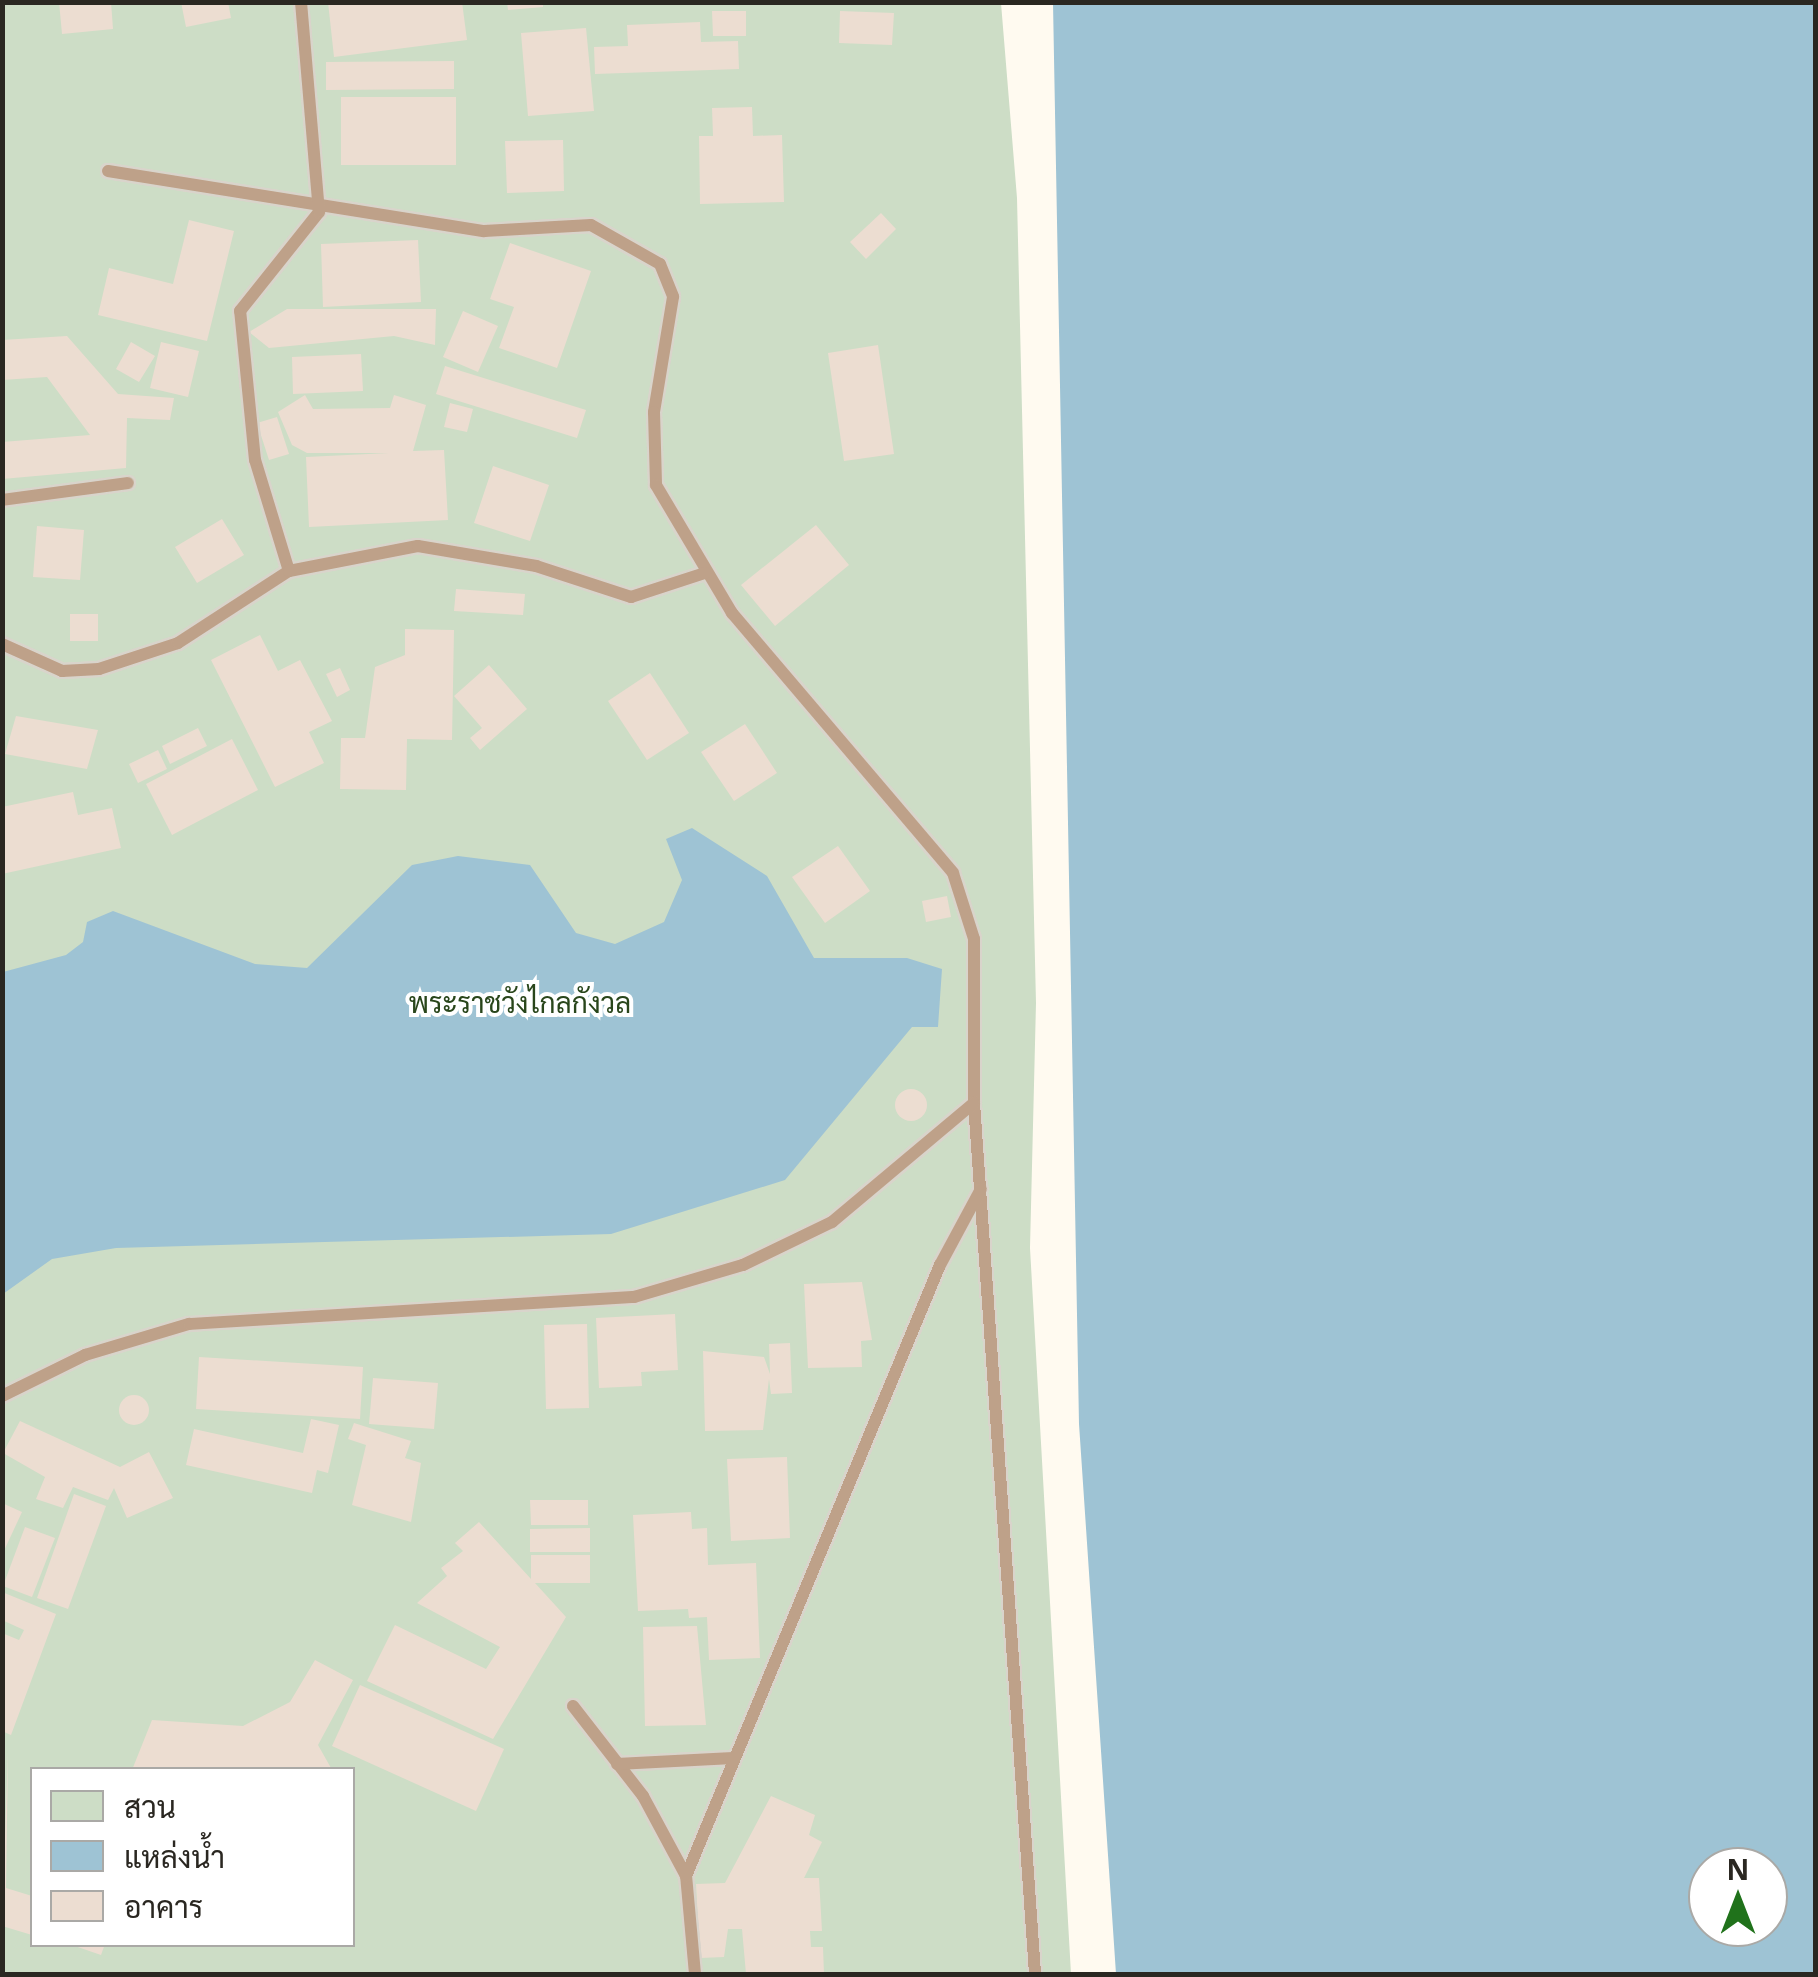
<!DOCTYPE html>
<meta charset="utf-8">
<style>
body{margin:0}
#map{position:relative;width:1818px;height:1977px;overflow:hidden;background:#fffaf0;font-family:"Noto Sans",Sarabun,sans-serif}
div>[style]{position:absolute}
.green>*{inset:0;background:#cdddc6}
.water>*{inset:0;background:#9ec3d4}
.building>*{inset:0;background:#ecddd1}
.round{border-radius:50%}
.roads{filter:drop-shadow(2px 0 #d9d4cb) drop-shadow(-2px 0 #d9d4cb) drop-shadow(0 2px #d9d4cb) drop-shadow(0 -2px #d9d4cb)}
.service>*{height:12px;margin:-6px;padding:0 6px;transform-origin:6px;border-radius:6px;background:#bea189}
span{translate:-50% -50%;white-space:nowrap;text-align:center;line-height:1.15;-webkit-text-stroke:8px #fff;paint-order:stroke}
.park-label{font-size:28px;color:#29461b}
.frame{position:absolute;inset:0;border:5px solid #2a2721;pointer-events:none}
.legend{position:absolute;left:30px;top:1767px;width:325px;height:180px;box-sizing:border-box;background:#fff;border:2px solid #aaa9a6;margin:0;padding:12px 18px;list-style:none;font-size:30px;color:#2a2721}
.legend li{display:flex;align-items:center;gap:20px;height:50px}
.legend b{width:50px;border:2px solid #aaa9a6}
.north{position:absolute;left:1688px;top:1847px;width:100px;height:100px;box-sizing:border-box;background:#fff;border:2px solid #aaa9a6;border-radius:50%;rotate:0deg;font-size:28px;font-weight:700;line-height:40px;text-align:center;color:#2a2721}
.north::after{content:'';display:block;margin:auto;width:35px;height:45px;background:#20721b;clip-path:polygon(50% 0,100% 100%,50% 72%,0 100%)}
</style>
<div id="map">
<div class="green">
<div style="clip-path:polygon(evenodd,3px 3px,1001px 3px,1017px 198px,1036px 1003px,1030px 1248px,1071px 1974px,3px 1974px,3px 3px,32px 1770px,352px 1770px,352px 1944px,32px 1944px,32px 1770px)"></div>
</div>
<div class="water">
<div style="clip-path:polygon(evenodd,1053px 3px,1815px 3px,1815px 1974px,1116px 1974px,1079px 1424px,1053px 3px,1708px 1867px,1768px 1867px,1768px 1927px,1708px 1927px,1708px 1867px)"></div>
<div style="clip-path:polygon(692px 828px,767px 876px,814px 958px,907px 958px,942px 969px,938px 1027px,912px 1027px,785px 1180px,611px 1234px,116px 1248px,52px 1259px,3px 1294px,3px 972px,66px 955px,83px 942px,87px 922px,113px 911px,255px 964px,307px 968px,412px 865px,458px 856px,530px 865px,576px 933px,615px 944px,664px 922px,682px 880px,666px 839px)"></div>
</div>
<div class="building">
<div style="clip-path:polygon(59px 2px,111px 2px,113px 29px,62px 34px)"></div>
<div style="clip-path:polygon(181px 2px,228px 2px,231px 18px,186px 27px)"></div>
<div style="clip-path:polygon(328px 2px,462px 2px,467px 40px,334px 57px)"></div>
<div style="clip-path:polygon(507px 2px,543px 2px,543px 7px,508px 10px)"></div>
<div style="clip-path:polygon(712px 11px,746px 11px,746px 36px,713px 36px)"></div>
<div style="clip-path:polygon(840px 11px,894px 13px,892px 45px,839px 43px)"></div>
<div style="clip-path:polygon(700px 22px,701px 42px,738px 41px,739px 69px,595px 74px,594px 47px,628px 46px,627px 25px)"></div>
<div style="clip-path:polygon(586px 28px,594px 111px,528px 116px,521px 33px)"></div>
<div style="clip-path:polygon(454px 61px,454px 89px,326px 90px,326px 62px)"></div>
<div style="clip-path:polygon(341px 97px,456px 97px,456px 165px,341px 165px)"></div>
<div style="clip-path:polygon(752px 107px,753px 136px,782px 135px,784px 202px,700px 204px,699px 136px,713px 136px,712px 108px)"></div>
<div style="clip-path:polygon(563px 140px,564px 191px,507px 193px,505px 141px)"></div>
<div style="clip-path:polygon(881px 213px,896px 229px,866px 259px,850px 242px)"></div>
<div style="clip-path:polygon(189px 220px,234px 231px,207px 341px,98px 315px,109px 268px,173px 284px)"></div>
<div style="clip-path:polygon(418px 240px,421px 302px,323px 307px,321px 244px)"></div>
<div style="clip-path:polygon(510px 243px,591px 271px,557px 368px,499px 348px,514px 307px,490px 299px)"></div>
<div style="clip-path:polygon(287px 309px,436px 309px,435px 345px,394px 336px,269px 348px,249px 332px)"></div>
<div style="clip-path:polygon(463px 311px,498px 326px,478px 372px,443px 357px)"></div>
<div style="clip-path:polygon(67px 336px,118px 394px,174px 398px,170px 420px,127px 418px,126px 468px,2px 479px,2px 442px,90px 435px,47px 377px,2px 380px,2px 340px)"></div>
<div style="clip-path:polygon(131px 342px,155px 356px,139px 382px,116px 369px)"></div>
<div style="clip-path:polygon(161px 342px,199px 351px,188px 397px,150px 388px)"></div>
<div style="clip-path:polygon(878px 345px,894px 454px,844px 461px,828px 353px)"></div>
<div style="clip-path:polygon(361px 354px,363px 391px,293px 394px,292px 357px)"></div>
<div style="clip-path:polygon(445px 366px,586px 410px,577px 438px,436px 394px)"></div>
<div style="clip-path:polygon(305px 395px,313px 409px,390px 408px,394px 395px,426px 405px,413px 451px,444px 450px,448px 520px,309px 527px,306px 457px,389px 453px,307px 453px,292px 445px,278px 412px)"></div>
<div style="clip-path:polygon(450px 403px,473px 409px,467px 432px,444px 427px)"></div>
<div style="clip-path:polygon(277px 417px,289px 454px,269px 460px,257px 423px)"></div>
<div style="clip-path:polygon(493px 466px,549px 485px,530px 541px,474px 523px)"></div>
<div style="clip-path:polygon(222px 519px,244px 555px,197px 583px,175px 547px)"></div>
<div style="clip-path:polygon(816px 525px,849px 565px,775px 626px,741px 585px)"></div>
<div style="clip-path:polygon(37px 526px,84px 530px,80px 580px,33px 577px)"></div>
<div style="clip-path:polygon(456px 589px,525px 594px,523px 615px,454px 611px)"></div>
<div style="clip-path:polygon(70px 614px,98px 614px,98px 641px,70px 641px)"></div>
<div style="clip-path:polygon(405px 629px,454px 630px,452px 740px,407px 739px,406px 790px,340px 789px,341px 738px,365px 738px,375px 667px,405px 655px)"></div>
<div style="clip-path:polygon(260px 635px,278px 671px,300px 660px,332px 721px,309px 732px,324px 763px,275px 787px,211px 660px)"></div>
<div style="clip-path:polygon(489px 665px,527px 709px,480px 750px,470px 738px,482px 728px,454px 696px)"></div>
<div style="clip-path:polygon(340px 668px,350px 690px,337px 697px,326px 674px)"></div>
<div style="clip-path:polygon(650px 673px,689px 733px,647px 760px,608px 701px)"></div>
<div style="clip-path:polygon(16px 716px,98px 730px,87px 769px,5px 754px)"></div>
<div style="clip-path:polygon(745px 724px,777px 773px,734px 801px,701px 752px)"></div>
<div style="clip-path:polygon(198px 728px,207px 746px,170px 764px,162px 746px)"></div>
<div style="clip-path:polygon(232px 739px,258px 790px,172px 835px,146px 784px)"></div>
<div style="clip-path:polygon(158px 750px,167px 769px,138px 783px,129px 764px)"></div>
<div style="clip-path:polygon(73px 792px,78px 815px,112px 808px,121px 848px,2px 874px,2px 807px)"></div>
<div style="clip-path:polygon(838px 846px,870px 891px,825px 923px,792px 877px)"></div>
<div style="clip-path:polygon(947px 896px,951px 917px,926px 922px,922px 901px)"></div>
<div class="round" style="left:895px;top:1089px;width:32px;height:32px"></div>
<div style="clip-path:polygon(862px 1282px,872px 1340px,861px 1341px,862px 1367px,808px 1368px,804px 1284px)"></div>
<div style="clip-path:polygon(675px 1314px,678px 1370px,641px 1372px,642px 1386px,599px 1388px,596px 1318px)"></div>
<div style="clip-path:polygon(587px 1324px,589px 1408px,546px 1409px,544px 1325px)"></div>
<div style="clip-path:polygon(790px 1343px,792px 1393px,771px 1394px,769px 1379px,763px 1430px,705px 1431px,703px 1351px,764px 1357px,770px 1374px,769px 1344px)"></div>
<div style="clip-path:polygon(199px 1357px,363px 1367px,360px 1419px,196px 1409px)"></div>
<div style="clip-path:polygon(373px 1378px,438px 1383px,434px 1429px,369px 1424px)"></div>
<div class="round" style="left:119px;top:1395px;width:30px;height:30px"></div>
<div style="clip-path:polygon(311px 1419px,339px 1425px,328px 1473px,317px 1470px,312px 1493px,186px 1465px,194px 1429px,303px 1453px)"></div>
<div style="clip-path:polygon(20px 1421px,120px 1467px,149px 1452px,173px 1498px,127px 1518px,114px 1488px,108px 1500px,73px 1487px,63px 1508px,36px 1499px,45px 1477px,3px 1453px)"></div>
<div style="clip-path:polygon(354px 1423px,411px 1441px,405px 1458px,421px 1463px,411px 1522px,352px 1505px,366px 1445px,348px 1439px)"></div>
<div style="clip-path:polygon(787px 1457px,790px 1538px,731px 1541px,727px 1459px)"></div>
<div style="clip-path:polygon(74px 1494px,106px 1506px,68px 1609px,37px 1598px)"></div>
<div style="clip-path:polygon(530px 1500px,588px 1500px,588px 1525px,531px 1525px)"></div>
<div style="clip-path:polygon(2px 1503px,22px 1512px,2px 1555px)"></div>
<div style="clip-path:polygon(691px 1512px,692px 1529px,707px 1528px,708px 1565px,756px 1563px,760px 1658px,709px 1660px,707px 1617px,689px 1618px,688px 1609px,638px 1611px,633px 1515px)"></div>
<div style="clip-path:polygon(479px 1522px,531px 1579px,531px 1555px,590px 1555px,590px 1583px,535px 1583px,566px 1617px,493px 1739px,367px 1681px,395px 1625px,486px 1669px,500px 1647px,417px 1603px,447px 1576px,441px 1568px,463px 1551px,455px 1543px)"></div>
<div style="clip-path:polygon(25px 1527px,55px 1538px,32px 1597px,3px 1586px)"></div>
<div style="clip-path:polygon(590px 1528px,590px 1552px,530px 1552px,530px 1529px)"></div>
<div style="clip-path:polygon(2px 1592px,56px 1614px,11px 1735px,2px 1731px,2px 1633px,19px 1640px,24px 1630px,2px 1620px)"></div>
<div style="clip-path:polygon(697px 1626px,706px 1725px,645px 1726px,643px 1627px)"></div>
<div style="clip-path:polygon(315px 1660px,353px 1680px,318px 1745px,331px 1768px,132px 1770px,152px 1720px,243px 1726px,290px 1702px)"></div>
<div style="clip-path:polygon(360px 1685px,504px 1749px,476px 1811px,332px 1746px)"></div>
<div style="clip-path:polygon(8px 1751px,6px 1888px,32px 1896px,32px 1935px,2px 1926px)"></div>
<div style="clip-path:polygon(771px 1796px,815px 1815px,809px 1835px,822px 1842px,804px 1878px,819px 1878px,822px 1931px,810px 1931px,811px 1947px,823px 1947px,824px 1974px,746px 1974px,742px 1929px,728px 1929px,724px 1957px,700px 1958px,696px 1884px,725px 1883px)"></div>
<div style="clip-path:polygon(69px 1944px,105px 1944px,101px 1955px)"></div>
</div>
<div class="roads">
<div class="service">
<div style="left:108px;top:171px;width:381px;rotate:9.1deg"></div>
<div style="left:484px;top:231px;width:107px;rotate:-3.2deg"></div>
<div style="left:591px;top:225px;width:79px;rotate:29.5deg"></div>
<div style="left:660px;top:264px;width:35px;rotate:68deg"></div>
<div style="left:673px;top:297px;width:117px;rotate:99.4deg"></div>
<div style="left:654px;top:412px;width:73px;rotate:88.4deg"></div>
<div style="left:656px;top:485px;width:149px;rotate:59.3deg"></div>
<div style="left:732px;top:613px;width:341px;rotate:49.6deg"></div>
<div style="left:953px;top:873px;width:69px;rotate:72.3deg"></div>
<div style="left:974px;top:939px;width:164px;rotate:90deg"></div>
<div style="left:974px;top:1103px;width:873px;rotate:85.99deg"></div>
<div style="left:2px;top:500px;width:127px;rotate:-7.7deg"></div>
<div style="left:289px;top:571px;width:116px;rotate:-107deg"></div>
<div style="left:255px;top:460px;width:150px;rotate:-95.7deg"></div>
<div style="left:240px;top:311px;width:127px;rotate:-51.4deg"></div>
<div style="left:319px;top:212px;width:211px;rotate:-94.9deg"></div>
<div style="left:2px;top:644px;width:66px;rotate:24.2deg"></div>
<div style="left:62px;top:671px;width:37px;rotate:-3deg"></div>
<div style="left:99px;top:669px;width:83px;rotate:-18.2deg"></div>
<div style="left:178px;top:643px;width:132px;rotate:-33deg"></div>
<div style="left:289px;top:571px;width:131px;rotate:-11deg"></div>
<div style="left:418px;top:546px;width:120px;rotate:9.6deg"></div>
<div style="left:536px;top:566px;width:100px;rotate:18.1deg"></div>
<div style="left:631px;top:597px;width:78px;rotate:-18deg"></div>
<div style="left:2px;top:1396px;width:93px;rotate:-26.3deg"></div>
<div style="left:85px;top:1355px;width:109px;rotate:-16.6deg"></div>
<div style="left:189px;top:1324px;width:446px;rotate:-3.5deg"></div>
<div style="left:634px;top:1297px;width:114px;rotate:-16.4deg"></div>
<div style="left:743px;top:1265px;width:99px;rotate:-25.8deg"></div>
<div style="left:832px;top:1222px;width:185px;rotate:-40deg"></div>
<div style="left:573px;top:1706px;width:114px;rotate:52.1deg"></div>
<div style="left:643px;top:1796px;width:91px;rotate:61.7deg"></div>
<div style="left:617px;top:1764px;width:116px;rotate:-3deg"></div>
<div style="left:695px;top:1974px;width:98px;rotate:-95.2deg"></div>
<div style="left:686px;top:1876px;width:662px;rotate:-67.43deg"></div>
<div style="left:940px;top:1265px;width:86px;rotate:-61.7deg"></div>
</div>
</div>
<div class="park-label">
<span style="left:520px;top:1002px">พระราชวังไกลกังวล</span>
</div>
<div class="frame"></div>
<ul class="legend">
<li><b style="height:28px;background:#cdddc6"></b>สวน</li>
<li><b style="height:28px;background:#9ec3d4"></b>แหล่งน้ำ</li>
<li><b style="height:28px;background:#ecddd1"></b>อาคาร</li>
</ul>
<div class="north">N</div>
</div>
